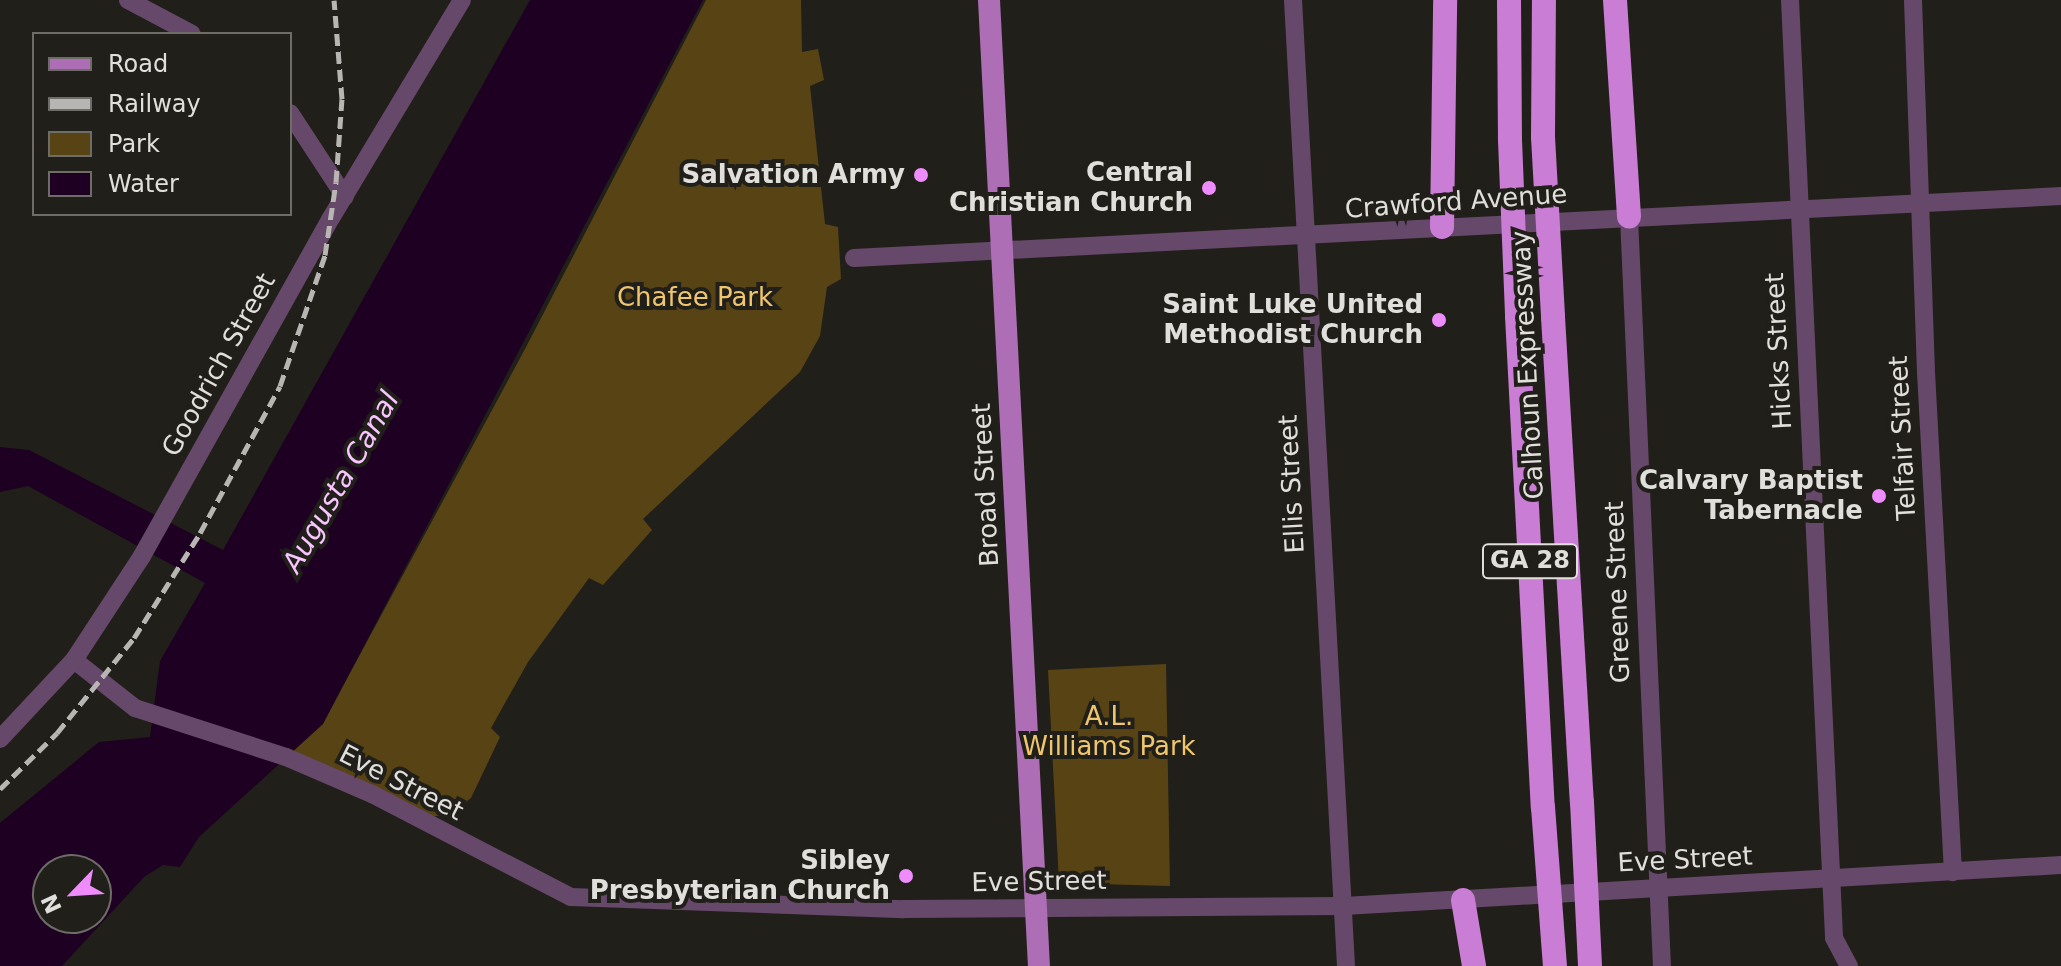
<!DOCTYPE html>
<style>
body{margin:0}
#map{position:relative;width:2061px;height:966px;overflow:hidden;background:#211f19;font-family:"DejaVu Sans",sans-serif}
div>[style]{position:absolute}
.green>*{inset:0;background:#584315}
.water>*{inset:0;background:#1d0022}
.minor>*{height:18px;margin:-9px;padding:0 9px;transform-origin:9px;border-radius:9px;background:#66486a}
.major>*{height:22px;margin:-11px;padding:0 11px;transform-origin:11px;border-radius:11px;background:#ad6eb6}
.highway>*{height:24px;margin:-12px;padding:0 12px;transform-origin:12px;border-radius:12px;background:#ca7dd4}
.rail>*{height:5px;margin-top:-2.5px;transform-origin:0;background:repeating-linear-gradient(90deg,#b8b6b2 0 12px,transparent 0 18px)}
.highway-bridge>*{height:24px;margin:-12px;padding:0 12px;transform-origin:12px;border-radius:12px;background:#ca7dd4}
.dots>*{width:22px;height:22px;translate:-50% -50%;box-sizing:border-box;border:4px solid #211f19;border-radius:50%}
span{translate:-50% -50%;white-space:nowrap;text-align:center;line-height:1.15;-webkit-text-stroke:8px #211f19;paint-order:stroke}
.shield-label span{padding:2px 6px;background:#211f19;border:2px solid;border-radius:6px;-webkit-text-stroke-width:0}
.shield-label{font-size:24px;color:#e1dfdc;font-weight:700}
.poi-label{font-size:26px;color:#e1dfdc;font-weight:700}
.right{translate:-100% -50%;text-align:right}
.street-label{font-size:26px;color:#e1dfdc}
.park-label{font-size:26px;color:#f0c66d}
.water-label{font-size:28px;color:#f9c5ff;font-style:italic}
.legend{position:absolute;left:32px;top:32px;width:260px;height:184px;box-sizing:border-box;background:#211f19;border:2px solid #6e6c67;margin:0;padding:10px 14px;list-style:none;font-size:24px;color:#e1dfdc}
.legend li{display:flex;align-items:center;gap:16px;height:40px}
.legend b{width:40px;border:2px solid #6e6c67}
.north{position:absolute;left:32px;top:854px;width:80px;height:80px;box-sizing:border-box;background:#211f19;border:2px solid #6e6c67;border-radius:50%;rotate:245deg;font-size:22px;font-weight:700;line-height:32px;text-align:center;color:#e1dfdc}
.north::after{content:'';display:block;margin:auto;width:28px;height:36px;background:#ed8cfa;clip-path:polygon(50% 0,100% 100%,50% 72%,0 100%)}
</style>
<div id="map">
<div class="green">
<div style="clip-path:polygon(706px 0,801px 0,802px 52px,818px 49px,824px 80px,810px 86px,825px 224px,838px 227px,841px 279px,827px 287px,820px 336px,800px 372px,643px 519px,652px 530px,603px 585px,589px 578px,528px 662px,491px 728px,500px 737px,471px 798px,450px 814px,418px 819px,286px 757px,323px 723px,525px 349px)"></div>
<div style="clip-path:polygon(1166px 664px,1170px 886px,1059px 883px,1048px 670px)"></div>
</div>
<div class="water">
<div style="clip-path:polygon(evenodd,530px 0,703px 0,323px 724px,199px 837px,180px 867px,163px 865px,144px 877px,62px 966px,0 966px,0 823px,99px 742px,150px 737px,160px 661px,205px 583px,28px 486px,0 492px,0 447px,29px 450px,223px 550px,530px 0,48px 870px,96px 870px,96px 918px,48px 918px,48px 870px)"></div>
</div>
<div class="minor">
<div style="left:128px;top:0;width:72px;rotate:28deg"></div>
<div style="left:1293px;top:0;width:967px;rotate:86.86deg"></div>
<div style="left:1790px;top:0;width:939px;rotate:87.31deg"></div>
<div style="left:1834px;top:938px;width:32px;rotate:62deg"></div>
<div style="left:1913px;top:0;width:372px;rotate:88deg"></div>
<div style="left:1926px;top:372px;width:501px;rotate:86.91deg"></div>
<div style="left:290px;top:113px;width:100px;rotate:56.8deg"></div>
<div style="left:1629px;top:217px;width:750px;rotate:87.48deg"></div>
<div style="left:854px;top:258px;width:1209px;rotate:-2.94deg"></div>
<div style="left:74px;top:660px;width:78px;rotate:38.2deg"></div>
<div style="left:135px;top:708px;width:159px;rotate:18deg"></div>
<div style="left:286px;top:757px;width:94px;rotate:23.3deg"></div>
<div style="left:372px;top:794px;width:224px;rotate:27.4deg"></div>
<div style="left:571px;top:897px;width:333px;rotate:2.1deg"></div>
<div style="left:904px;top:909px;width:440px;rotate:-0.4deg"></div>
<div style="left:1344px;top:906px;width:718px;rotate:-3.27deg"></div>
<div style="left:0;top:739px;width:108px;rotate:-46.9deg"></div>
<div style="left:74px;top:660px;width:124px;rotate:-56.8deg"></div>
<div style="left:142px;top:556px;width:387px;rotate:-60.8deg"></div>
<div style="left:331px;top:218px;width:254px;rotate:-59deg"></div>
</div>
<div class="major">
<div style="left:989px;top:0;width:967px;rotate:87.04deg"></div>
</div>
<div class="highway">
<div style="left:1509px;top:0;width:140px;rotate:89.6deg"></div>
<div style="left:1615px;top:0;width:217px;rotate:86.3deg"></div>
<div style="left:1543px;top:137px;width:137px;rotate:-89.6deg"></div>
<div style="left:1442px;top:227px;width:227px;rotate:-89.2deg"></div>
<div style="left:1517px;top:316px;width:492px;rotate:87deg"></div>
<div style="left:1553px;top:317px;width:486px;rotate:86.6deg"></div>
<div style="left:1463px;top:900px;width:67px;rotate:80.5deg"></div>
</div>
<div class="rail">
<div style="left:0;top:789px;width:80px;rotate:-44.5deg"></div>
<div style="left:57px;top:733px;width:122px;rotate:-51deg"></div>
<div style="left:134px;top:638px;width:124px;rotate:-57.8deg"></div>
<div style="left:200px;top:533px;width:167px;rotate:-61.4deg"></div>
<div style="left:280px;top:386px;width:139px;rotate:-71deg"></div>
<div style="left:325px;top:255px;width:74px;rotate:-81.4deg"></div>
<div style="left:336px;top:182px;width:83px;rotate:-85.9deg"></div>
<div style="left:342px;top:99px;width:99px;rotate:-94.6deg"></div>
</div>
<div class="highway-bridge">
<div style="left:1543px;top:137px;width:180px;rotate:86.8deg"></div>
<div style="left:1510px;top:140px;width:176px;rotate:87.7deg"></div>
<div style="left:1582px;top:802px;width:164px;rotate:87.2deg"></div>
<div style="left:1543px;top:807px;width:159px;rotate:85.7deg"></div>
</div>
<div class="dots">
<div style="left:921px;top:175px;background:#ed8cfa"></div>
<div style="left:1209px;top:188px;background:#ed8cfa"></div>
<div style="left:1439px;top:320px;background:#ed8cfa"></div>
<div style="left:1879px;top:496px;background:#ed8cfa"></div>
<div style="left:906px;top:876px;background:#ed8cfa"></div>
</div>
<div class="shield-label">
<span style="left:1530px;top:561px">GA 28</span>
</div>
<div class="poi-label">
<span class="right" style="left:1193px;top:188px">Central<br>Christian Church</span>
<span class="right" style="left:905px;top:175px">Salvation Army</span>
<span class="right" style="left:1423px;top:320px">Saint Luke United<br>Methodist Church</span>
<span class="right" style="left:1863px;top:496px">Calvary Baptist<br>Tabernacle</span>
<span class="right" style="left:890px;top:876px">Sibley<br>Presbyterian Church</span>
</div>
<div class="street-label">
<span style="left:1456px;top:202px;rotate:-4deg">Crawford Avenue</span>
<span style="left:1779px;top:351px;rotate:-93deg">Hicks Street</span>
<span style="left:219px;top:365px;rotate:-61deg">Goodrich Street</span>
<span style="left:1528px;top:365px;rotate:-93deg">Calhoun Expressway</span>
<span style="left:1903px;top:438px;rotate:-93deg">Telfair Street</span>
<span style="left:1292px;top:484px;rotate:-93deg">Ellis Street</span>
<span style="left:986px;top:485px;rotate:-93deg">Broad Street</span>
<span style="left:1618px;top:592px;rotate:-92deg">Greene Street</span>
<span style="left:401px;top:783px;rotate:27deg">Eve Street</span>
<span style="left:1685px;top:860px;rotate:-3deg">Eve Street</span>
<span style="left:1039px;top:882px;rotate:-1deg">Eve Street</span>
</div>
<div class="park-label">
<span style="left:695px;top:298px">Chafee Park</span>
<span style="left:1109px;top:732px">A.L.<br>Williams Park</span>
</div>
<div class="water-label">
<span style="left:341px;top:482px;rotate:-60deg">Augusta Canal</span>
</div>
<ul class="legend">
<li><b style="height:10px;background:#ad6eb6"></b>Road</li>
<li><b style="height:10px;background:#b8b6b2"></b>Railway</li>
<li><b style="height:22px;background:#584315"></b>Park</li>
<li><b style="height:22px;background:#1d0022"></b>Water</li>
</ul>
<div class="north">N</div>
</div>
